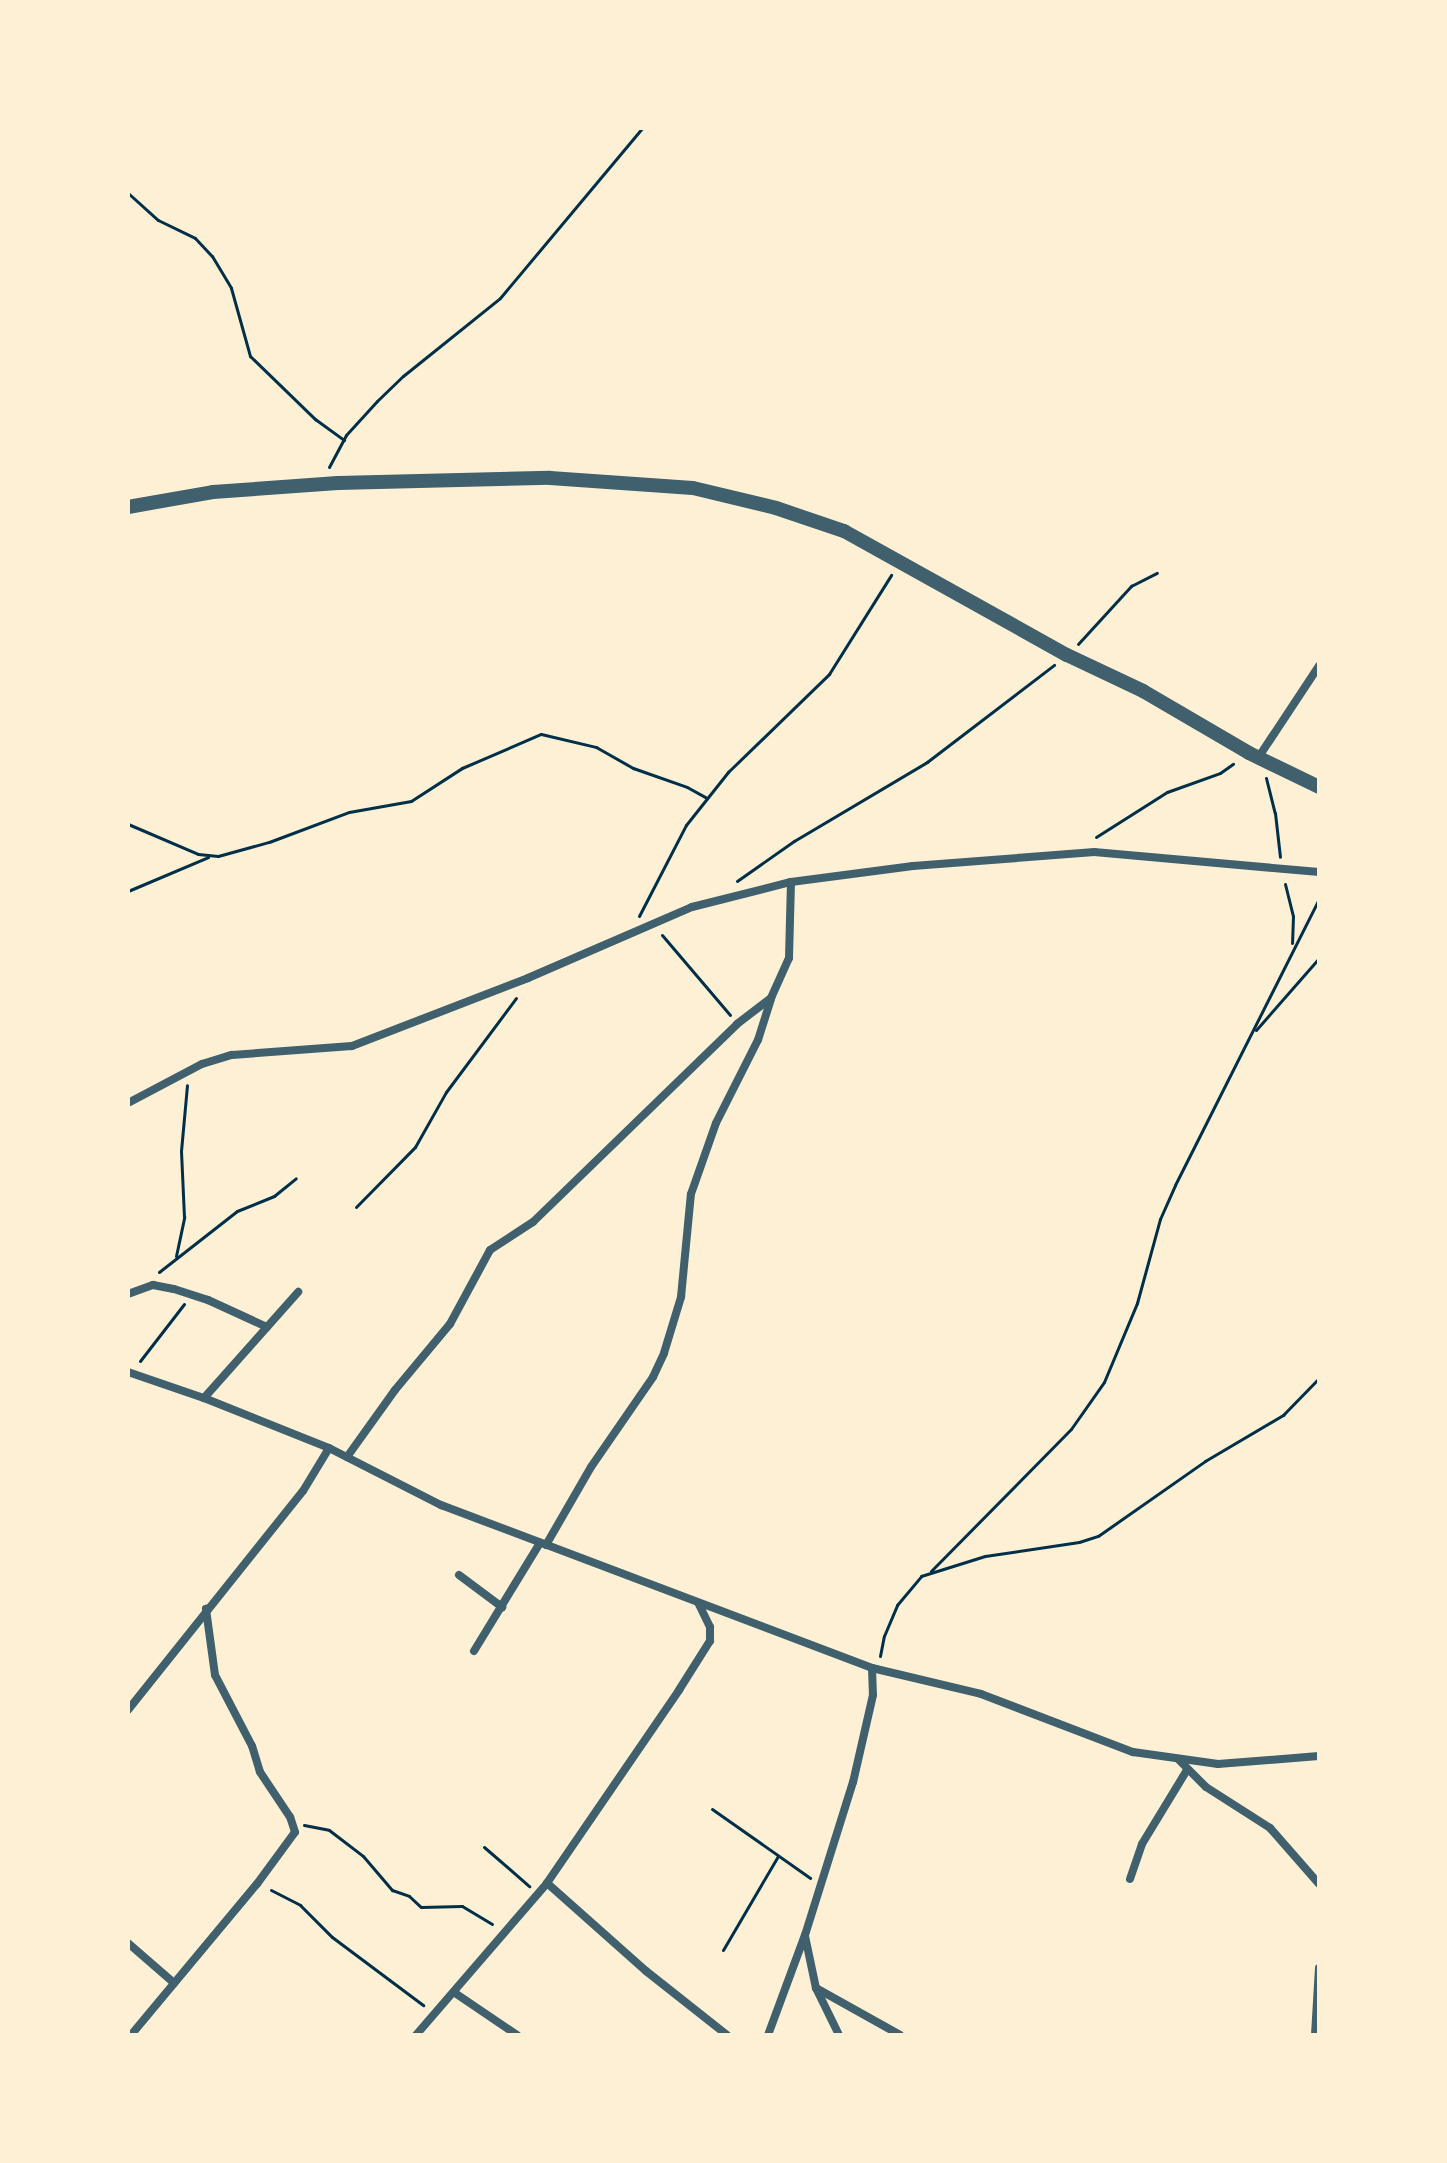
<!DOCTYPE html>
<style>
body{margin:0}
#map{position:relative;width:1447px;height:2163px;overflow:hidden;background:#fdf0d5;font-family:Georgia,serif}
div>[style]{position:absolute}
.path>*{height:3px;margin:-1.5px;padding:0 1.5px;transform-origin:1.5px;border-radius:1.5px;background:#003049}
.minor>*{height:8px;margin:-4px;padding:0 4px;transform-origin:4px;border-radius:4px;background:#3f606c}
.tertiary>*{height:14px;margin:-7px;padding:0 7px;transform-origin:7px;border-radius:7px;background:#3f606c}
span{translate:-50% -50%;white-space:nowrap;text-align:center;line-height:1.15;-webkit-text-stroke:8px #fdf0d5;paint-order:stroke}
.frame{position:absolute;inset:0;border:130px solid #fdf0d5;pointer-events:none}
</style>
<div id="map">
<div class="path">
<div style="left:128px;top:193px;width:40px;rotate:42deg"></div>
<div style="left:158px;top:220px;width:41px;rotate:25.9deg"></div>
<div style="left:195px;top:238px;width:25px;rotate:47deg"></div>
<div style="left:212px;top:256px;width:37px;rotate:59deg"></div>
<div style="left:231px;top:288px;width:71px;rotate:74.4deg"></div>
<div style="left:250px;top:356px;width:91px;rotate:44.1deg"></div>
<div style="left:315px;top:419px;width:36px;rotate:36deg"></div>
<div style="left:329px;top:467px;width:36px;rotate:-62deg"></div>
<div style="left:346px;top:435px;width:46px;rotate:-47.6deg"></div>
<div style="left:377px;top:401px;width:36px;rotate:-44deg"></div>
<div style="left:403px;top:376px;width:124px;rotate:-38.8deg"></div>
<div style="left:500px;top:298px;width:222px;rotate:-50.1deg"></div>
<div style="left:1078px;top:644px;width:79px;rotate:-47.6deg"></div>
<div style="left:1131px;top:586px;width:29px;rotate:-27deg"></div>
<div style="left:1266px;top:778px;width:36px;rotate:76deg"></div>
<div style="left:1275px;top:813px;width:44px;rotate:83.5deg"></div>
<div style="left:128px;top:824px;width:76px;rotate:23.2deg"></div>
<div style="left:198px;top:854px;width:20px;rotate:6deg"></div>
<div style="left:218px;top:856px;width:53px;rotate:-15.4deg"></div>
<div style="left:269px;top:842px;width:85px;rotate:-20.6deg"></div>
<div style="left:349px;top:812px;width:63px;rotate:-10.1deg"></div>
<div style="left:411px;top:801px;width:61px;rotate:-32.9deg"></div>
<div style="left:462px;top:768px;width:86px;rotate:-23.3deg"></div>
<div style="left:541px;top:734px;width:57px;rotate:13.3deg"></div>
<div style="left:596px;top:747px;width:43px;rotate:29.6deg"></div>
<div style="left:633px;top:768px;width:57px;rotate:19.4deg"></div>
<div style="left:687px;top:787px;width:23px;rotate:29deg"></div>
<div style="left:1096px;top:837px;width:84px;rotate:-32.4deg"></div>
<div style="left:1167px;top:792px;width:56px;rotate:-19.7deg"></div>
<div style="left:1220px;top:773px;width:16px;rotate:-35deg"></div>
<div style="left:737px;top:881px;width:70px;rotate:-35.1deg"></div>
<div style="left:794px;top:841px;width:155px;rotate:-30.7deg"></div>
<div style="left:927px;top:762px;width:160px;rotate:-37.4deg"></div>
<div style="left:1285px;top:884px;width:33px;rotate:76deg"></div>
<div style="left:1293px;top:916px;width:27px;rotate:92deg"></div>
<div style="left:128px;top:891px;width:87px;rotate:-23deg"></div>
<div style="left:639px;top:916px;width:102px;rotate:-62.7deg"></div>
<div style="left:686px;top:825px;width:68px;rotate:-51.6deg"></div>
<div style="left:728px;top:772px;width:141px;rotate:-44.1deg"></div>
<div style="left:829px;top:674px;width:117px;rotate:-57.9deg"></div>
<div style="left:662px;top:935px;width:105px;rotate:49.6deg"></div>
<div style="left:1256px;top:1030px;width:96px;rotate:-48.8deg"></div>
<div style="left:356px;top:1207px;width:84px;rotate:-45.5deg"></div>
<div style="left:415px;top:1147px;width:63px;rotate:-60.6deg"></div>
<div style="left:446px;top:1092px;width:117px;rotate:-53.3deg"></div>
<div style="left:176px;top:1256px;width:40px;rotate:-78deg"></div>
<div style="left:184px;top:1217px;width:66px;rotate:-92.6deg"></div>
<div style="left:181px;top:1151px;width:66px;rotate:-84.8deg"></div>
<div style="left:159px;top:1272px;width:99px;rotate:-38deg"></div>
<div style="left:237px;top:1211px;width:40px;rotate:-22deg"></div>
<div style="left:274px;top:1196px;width:28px;rotate:-39deg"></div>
<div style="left:140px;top:1361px;width:72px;rotate:-52.3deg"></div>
<div style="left:931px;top:1571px;width:199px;rotate:-45.4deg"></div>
<div style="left:1071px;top:1429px;width:57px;rotate:-54.9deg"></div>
<div style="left:1104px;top:1382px;width:86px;rotate:-67.3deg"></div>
<div style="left:1137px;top:1303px;width:87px;rotate:-74.7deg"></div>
<div style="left:1160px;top:1219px;width:37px;rotate:-66deg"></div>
<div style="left:1175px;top:1185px;width:320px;rotate:-63.3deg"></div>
<div style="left:880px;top:1656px;width:20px;rotate:-79deg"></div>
<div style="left:884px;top:1636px;width:34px;rotate:-67deg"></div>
<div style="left:897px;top:1605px;width:38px;rotate:-50deg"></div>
<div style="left:921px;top:1576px;width:67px;rotate:-17.4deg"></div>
<div style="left:985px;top:1556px;width:95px;rotate:-8.5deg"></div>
<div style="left:1079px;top:1542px;width:20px;rotate:-18deg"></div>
<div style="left:1098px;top:1536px;width:131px;rotate:-35deg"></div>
<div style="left:1205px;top:1461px;width:91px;rotate:-30.5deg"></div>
<div style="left:1283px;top:1415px;width:52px;rotate:-45.8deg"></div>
<div style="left:712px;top:1809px;width:120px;rotate:35.1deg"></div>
<div style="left:304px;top:1825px;width:25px;rotate:11deg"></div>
<div style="left:329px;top:1830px;width:43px;rotate:37.4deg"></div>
<div style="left:363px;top:1856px;width:45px;rotate:49.5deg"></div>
<div style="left:392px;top:1890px;width:18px;rotate:19deg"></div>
<div style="left:409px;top:1896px;width:16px;rotate:43deg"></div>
<div style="left:421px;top:1907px;width:41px;rotate:-1.4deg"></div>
<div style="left:462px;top:1906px;width:35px;rotate:31deg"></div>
<div style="left:484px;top:1847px;width:60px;rotate:40.9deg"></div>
<div style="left:271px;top:1890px;width:33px;rotate:27deg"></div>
<div style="left:300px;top:1905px;width:45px;rotate:45deg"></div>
<div style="left:332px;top:1937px;width:114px;rotate:36.8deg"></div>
<div style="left:723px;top:1950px;width:109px;rotate:-59.7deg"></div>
</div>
<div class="minor">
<div style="left:1260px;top:755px;width:107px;rotate:-56.5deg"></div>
<div style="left:128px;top:1103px;width:84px;rotate:-27.8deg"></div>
<div style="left:202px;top:1064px;width:31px;rotate:-17deg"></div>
<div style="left:232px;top:1055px;width:120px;rotate:-4.3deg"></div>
<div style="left:352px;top:1046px;width:189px;rotate:-21.1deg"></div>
<div style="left:528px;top:978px;width:179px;rotate:-23.4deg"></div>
<div style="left:692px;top:907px;width:102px;rotate:-14.2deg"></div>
<div style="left:791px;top:882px;width:123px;rotate:-7.5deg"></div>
<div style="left:913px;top:866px;width:182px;rotate:-4.4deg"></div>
<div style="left:1094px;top:852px;width:226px;rotate:5.1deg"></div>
<div style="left:128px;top:1294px;width:27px;rotate:-20deg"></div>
<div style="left:153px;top:1285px;width:21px;rotate:11deg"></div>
<div style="left:174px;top:1289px;width:36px;rotate:18deg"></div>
<div style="left:208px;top:1300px;width:65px;rotate:24.6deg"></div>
<div style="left:128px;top:1372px;width:80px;rotate:18.9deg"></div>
<div style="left:204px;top:1398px;width:135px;rotate:21.8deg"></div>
<div style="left:329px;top:1448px;width:126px;rotate:27deg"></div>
<div style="left:441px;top:1505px;width:461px;rotate:20.7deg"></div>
<div style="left:872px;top:1668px;width:27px;rotate:88deg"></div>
<div style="left:873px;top:1695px;width:89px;rotate:102.9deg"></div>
<div style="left:853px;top:1782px;width:160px;rotate:107.4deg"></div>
<div style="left:805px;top:1935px;width:107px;rotate:110.3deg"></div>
<div style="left:204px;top:1398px;width:142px;rotate:-48.4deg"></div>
<div style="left:347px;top:1457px;width:82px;rotate:-54.4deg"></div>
<div style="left:395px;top:1390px;width:86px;rotate:-50.2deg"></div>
<div style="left:450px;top:1324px;width:84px;rotate:-61.6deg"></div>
<div style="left:490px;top:1250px;width:51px;rotate:-33.1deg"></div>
<div style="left:533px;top:1222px;width:284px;rotate:-44.1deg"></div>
<div style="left:737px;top:1024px;width:43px;rotate:-37.4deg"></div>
<div style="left:771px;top:998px;width:44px;rotate:-65.8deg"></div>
<div style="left:789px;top:958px;width:76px;rotate:-88.5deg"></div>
<div style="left:546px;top:1545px;width:90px;rotate:-60deg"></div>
<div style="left:591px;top:1467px;width:109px;rotate:-55.4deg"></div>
<div style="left:653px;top:1377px;width:26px;rotate:-65deg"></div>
<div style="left:664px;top:1353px;width:59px;rotate:-73.1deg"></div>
<div style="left:681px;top:1297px;width:103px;rotate:-84.5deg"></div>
<div style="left:691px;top:1194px;width:75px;rotate:-70.6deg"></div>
<div style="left:716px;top:1123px;width:93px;rotate:-63.2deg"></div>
<div style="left:758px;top:1040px;width:43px;rotate:-72.4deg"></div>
<div style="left:459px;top:1575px;width:54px;rotate:36.7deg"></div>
<div style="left:474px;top:1651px;width:127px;rotate:-58.6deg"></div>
<div style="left:872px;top:1668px;width:112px;rotate:13.4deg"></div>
<div style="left:981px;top:1694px;width:163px;rotate:20.9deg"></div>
<div style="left:1133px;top:1752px;width:86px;rotate:8deg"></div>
<div style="left:1218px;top:1764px;width:101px;rotate:-4.5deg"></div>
<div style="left:128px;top:1710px;width:280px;rotate:-51.4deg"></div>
<div style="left:303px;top:1491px;width:50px;rotate:-58.8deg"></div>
<div style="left:1179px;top:1760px;width:38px;rotate:45deg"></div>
<div style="left:1206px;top:1787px;width:76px;rotate:32.6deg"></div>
<div style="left:1270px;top:1828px;width:74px;rotate:48.8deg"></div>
<div style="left:1130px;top:1879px;width:37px;rotate:-71deg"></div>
<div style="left:1142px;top:1844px;width:87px;rotate:-58.7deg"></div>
<div style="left:547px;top:1883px;width:132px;rotate:41.6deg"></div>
<div style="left:646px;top:1971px;width:103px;rotate:38.3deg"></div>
<div style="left:805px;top:1936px;width:53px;rotate:78.1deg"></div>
<div style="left:816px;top:1988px;width:52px;rotate:63.9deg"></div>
<div style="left:128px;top:1943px;width:61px;rotate:41deg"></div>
<div style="left:816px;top:1988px;width:96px;rotate:29.2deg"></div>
<div style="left:455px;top:1993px;width:75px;rotate:34.1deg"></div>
<div style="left:131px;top:2035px;width:197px;rotate:-50.2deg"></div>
<div style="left:257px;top:1884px;width:64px;rotate:-53.8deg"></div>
<div style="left:295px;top:1832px;width:16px;rotate:-108deg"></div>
<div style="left:290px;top:1817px;width:54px;rotate:-123.7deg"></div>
<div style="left:260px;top:1772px;width:27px;rotate:-107deg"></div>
<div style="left:252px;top:1746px;width:80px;rotate:-117.5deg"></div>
<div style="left:215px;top:1675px;width:67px;rotate:-97.8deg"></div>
<div style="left:416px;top:2035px;width:201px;rotate:-49.2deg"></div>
<div style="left:547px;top:1883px;width:234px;rotate:-55.6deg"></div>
<div style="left:679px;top:1690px;width:58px;rotate:-57.7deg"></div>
<div style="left:710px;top:1641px;width:14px;rotate:-90deg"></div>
<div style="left:710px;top:1627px;width:25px;rotate:-116deg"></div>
<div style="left:1315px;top:2035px;width:67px;rotate:-86.6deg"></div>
</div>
<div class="tertiary">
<div style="left:128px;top:507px;width:86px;rotate:-10deg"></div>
<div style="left:213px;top:492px;width:125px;rotate:-4.1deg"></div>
<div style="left:338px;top:483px;width:212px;rotate:-1.4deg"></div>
<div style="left:550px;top:478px;width:143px;rotate:4deg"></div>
<div style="left:693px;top:488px;width:85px;rotate:13.5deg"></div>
<div style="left:776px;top:508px;width:72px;rotate:18.7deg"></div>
<div style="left:844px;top:531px;width:255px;rotate:29.1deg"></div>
<div style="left:1067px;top:655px;width:84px;rotate:25.3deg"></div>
<div style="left:1143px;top:691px;width:123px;rotate:30.3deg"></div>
<div style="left:1249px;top:753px;width:78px;rotate:25.9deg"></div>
</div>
<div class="frame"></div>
</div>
